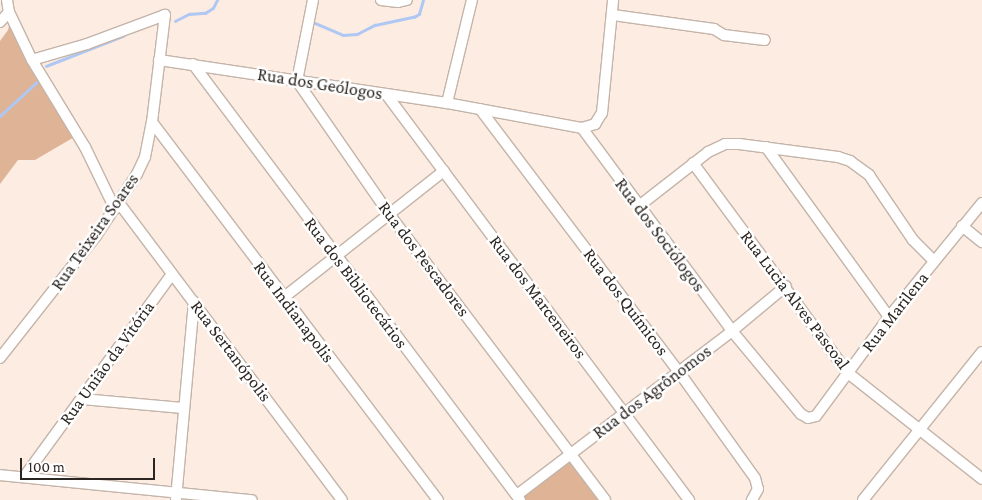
<!DOCTYPE html>
<meta charset="utf-8">
<style>
body{margin:0}
#map{position:relative;width:982px;height:500px;overflow:hidden;background:#fdece1;font-family:"Crimson Pro",serif}
div>[style]{position:absolute}
.green>*{inset:0;background:#dfb396}
.stream>*{height:2.5px;margin:-1.25px;padding:0 1.25px;transform-origin:1.25px;border-radius:1.25px;background:#aec8f3}
.roads{filter:drop-shadow(1px 0 #c4b4a9) drop-shadow(-1px 0 #c4b4a9) drop-shadow(0 1px #c4b4a9) drop-shadow(0 -1px #c4b4a9)}
.street>*{height:10px;margin:-5px;padding:0 5px;transform-origin:5px;border-radius:5px;background:#fff}
span{translate:-50% -50%;white-space:nowrap;text-align:center;line-height:1.15;-webkit-text-stroke:5px #fff;paint-order:stroke}
.street-label{font-size:18px;color:#2c2622}
.scale{position:absolute;left:20px;top:458px;width:135px;height:22px;box-sizing:border-box;border:2px solid #2c2622;border-top:0;padding-left:6px;font-size:15px;line-height:18px;white-space:nowrap;color:#2c2622;-webkit-text-stroke:4px #fff;paint-order:stroke}
</style>
<div id="map">
<div class="green">
<div style="clip-path:polygon(10px 21px,20px 47px,76px 136px,35px 160px,18px 160px,0 184px,0 41px,8px 30px)"></div>
<div style="clip-path:polygon(571px 454px,605px 500px,520px 500px,517px 495px)"></div>
</div>
<div class="stream">
<div style="left:175px;top:21px;width:16px;rotate:-27deg"></div>
<div style="left:189px;top:14px;width:16px;rotate:-4deg"></div>
<div style="left:205px;top:13px;width:9px;rotate:-32deg"></div>
<div style="left:213px;top:8px;width:9px;rotate:-63deg"></div>
<div style="left:315px;top:23px;width:30px;rotate:23deg"></div>
<div style="left:343px;top:35px;width:14px;rotate:-4deg"></div>
<div style="left:357px;top:34px;width:20px;rotate:-27deg"></div>
<div style="left:375px;top:25px;width:40px;rotate:-12deg"></div>
<div style="left:414px;top:17px;width:6px;rotate:-31deg"></div>
<div style="left:419px;top:14px;width:15px;rotate:-74deg"></div>
<div style="left:46px;top:66px;width:83px;rotate:-21.3deg"></div>
<div style="left:0;top:116px;width:53px;rotate:-42.7deg"></div>
</div>
<div class="roads">
<div class="street">
<div style="left:7px;top:0;width:12px;rotate:81deg"></div>
<div style="left:9px;top:12px;width:53px;rotate:64.4deg"></div>
<div style="left:32px;top:60px;width:102px;rotate:58.7deg"></div>
<div style="left:85px;top:147px;width:69px;rotate:64.2deg"></div>
<div style="left:313px;top:0;width:83px;rotate:101.2deg"></div>
<div style="left:297px;top:81px;width:162px;rotate:55.3deg"></div>
<div style="left:389px;top:214px;width:358px;rotate:52.9deg"></div>
<div style="left:381px;top:0;width:17px;rotate:7deg"></div>
<div style="left:398px;top:2px;width:9px;rotate:-13deg"></div>
<div style="left:613px;top:15px;width:102px;rotate:7.9deg"></div>
<div style="left:714px;top:29px;width:12px;rotate:31deg"></div>
<div style="left:724px;top:35px;width:41px;rotate:7deg"></div>
<div style="left:0;top:22px;width:13px;rotate:-48deg"></div>
<div style="left:159px;top:60px;width:291px;rotate:8.5deg"></div>
<div style="left:447px;top:103px;width:137px;rotate:10.5deg"></div>
<div style="left:582px;top:128px;width:252px;rotate:53.5deg"></div>
<div style="left:732px;top:331px;width:108px;rotate:50.3deg"></div>
<div style="left:801px;top:414px;width:8px;rotate:30deg"></div>
<div style="left:808px;top:418px;width:8px;rotate:-14deg"></div>
<div style="left:816px;top:416px;width:123px;rotate:-53.6deg"></div>
<div style="left:889px;top:317px;width:147px;rotate:-50.8deg"></div>
<div style="left:193px;top:64px;width:545px;rotate:53.13deg"></div>
<div style="left:386px;top:94px;width:507px;rotate:53.27deg"></div>
<div style="left:447px;top:103px;width:106px;rotate:-76.4deg"></div>
<div style="left:480px;top:109px;width:330px;rotate:52.9deg"></div>
<div style="left:679px;top:372px;width:130px;rotate:54.4deg"></div>
<div style="left:755px;top:478px;width:11px;rotate:75deg"></div>
<div style="left:758px;top:489px;width:13px;rotate:119deg"></div>
<div style="left:152px;top:122px;width:474px;rotate:52.9deg"></div>
<div style="left:582px;top:128px;width:14px;rotate:-17deg"></div>
<div style="left:595px;top:124px;width:13px;rotate:-58deg"></div>
<div style="left:602px;top:113px;width:114px;rotate:-84.4deg"></div>
<div style="left:766px;top:147px;width:210px;rotate:54.1deg"></div>
<div style="left:693px;top:163px;width:261px;rotate:53.6deg"></div>
<div style="left:848px;top:373px;width:171px;rotate:38.3deg"></div>
<div style="left:119px;top:203px;width:371px;rotate:53.1deg"></div>
<div style="left:639px;top:206px;width:88px;rotate:-38deg"></div>
<div style="left:708px;top:152px;width:19px;rotate:-25deg"></div>
<div style="left:725px;top:144px;width:14px"></div>
<div style="left:739px;top:144px;width:100px;rotate:7.5deg"></div>
<div style="left:838px;top:157px;width:13px;rotate:18deg"></div>
<div style="left:850px;top:161px;width:24px;rotate:36deg"></div>
<div style="left:869px;top:175px;width:78px;rotate:55.9deg"></div>
<div style="left:913px;top:240px;width:30px;rotate:45deg"></div>
<div style="left:962px;top:226px;width:26px;rotate:39deg"></div>
<div style="left:283px;top:298px;width:205px;rotate:-38.3deg"></div>
<div style="left:0;top:358px;width:155px;rotate:-51.8deg"></div>
<div style="left:96px;top:236px;width:74px;rotate:-56.5deg"></div>
<div style="left:137px;top:174px;width:19px;rotate:-65deg"></div>
<div style="left:145px;top:157px;width:36px;rotate:-79deg"></div>
<div style="left:152px;top:122px;width:108px;rotate:-83.1deg"></div>
<div style="left:165px;top:15px;width:83px;rotate:159.6deg"></div>
<div style="left:87px;top:44px;width:57px;rotate:163.8deg"></div>
<div style="left:82px;top:399px;width:101px;rotate:5.1deg"></div>
<div style="left:0;top:475px;width:253px;rotate:5.7deg"></div>
<div style="left:24px;top:477px;width:251px;rotate:-53.9deg"></div>
<div style="left:517px;top:495px;width:270px;rotate:-37.3deg"></div>
<div style="left:732px;top:331px;width:70px;rotate:-39.8deg"></div>
<div style="left:176px;top:499px;width:198px;rotate:-84.8deg"></div>
<div style="left:863px;top:500px;width:190px;rotate:-51.2deg"></div>
</div>
</div>
<div class="street-label">
<span style="left:320px;top:84px;rotate:9deg">Rua dos Geólogos</span>
<span style="left:95px;top:232px;rotate:-55deg">Rua Teixeira Soares</span>
<span style="left:660px;top:235px;rotate:53deg">Rua dos Sociólogos</span>
<span style="left:424px;top:259px;rotate:53deg">Rua dos Pescadores</span>
<span style="left:356px;top:283px;rotate:53deg">Rua dos Bibliotecários</span>
<span style="left:538px;top:297px;rotate:53deg">Rua dos Marceneiros</span>
<span style="left:795px;top:300px;rotate:53deg">Rua Lucia Alves Pascoal</span>
<span style="left:626px;top:302px;rotate:53deg">Rua dos Químicos</span>
<span style="left:294px;top:312px;rotate:53deg">Rua Indianapolis</span>
<span style="left:895px;top:312px;rotate:-52deg">Rua Marilena</span>
<span style="left:231px;top:351px;rotate:53deg">Rua Sertanópolis</span>
<span style="left:107px;top:363px;rotate:-54deg">Rua União da Vitória</span>
<span style="left:652px;top:392px;rotate:-37deg">Rua dos Agrônomos</span>
</div>
<div class="scale">100 m</div>
</div>
